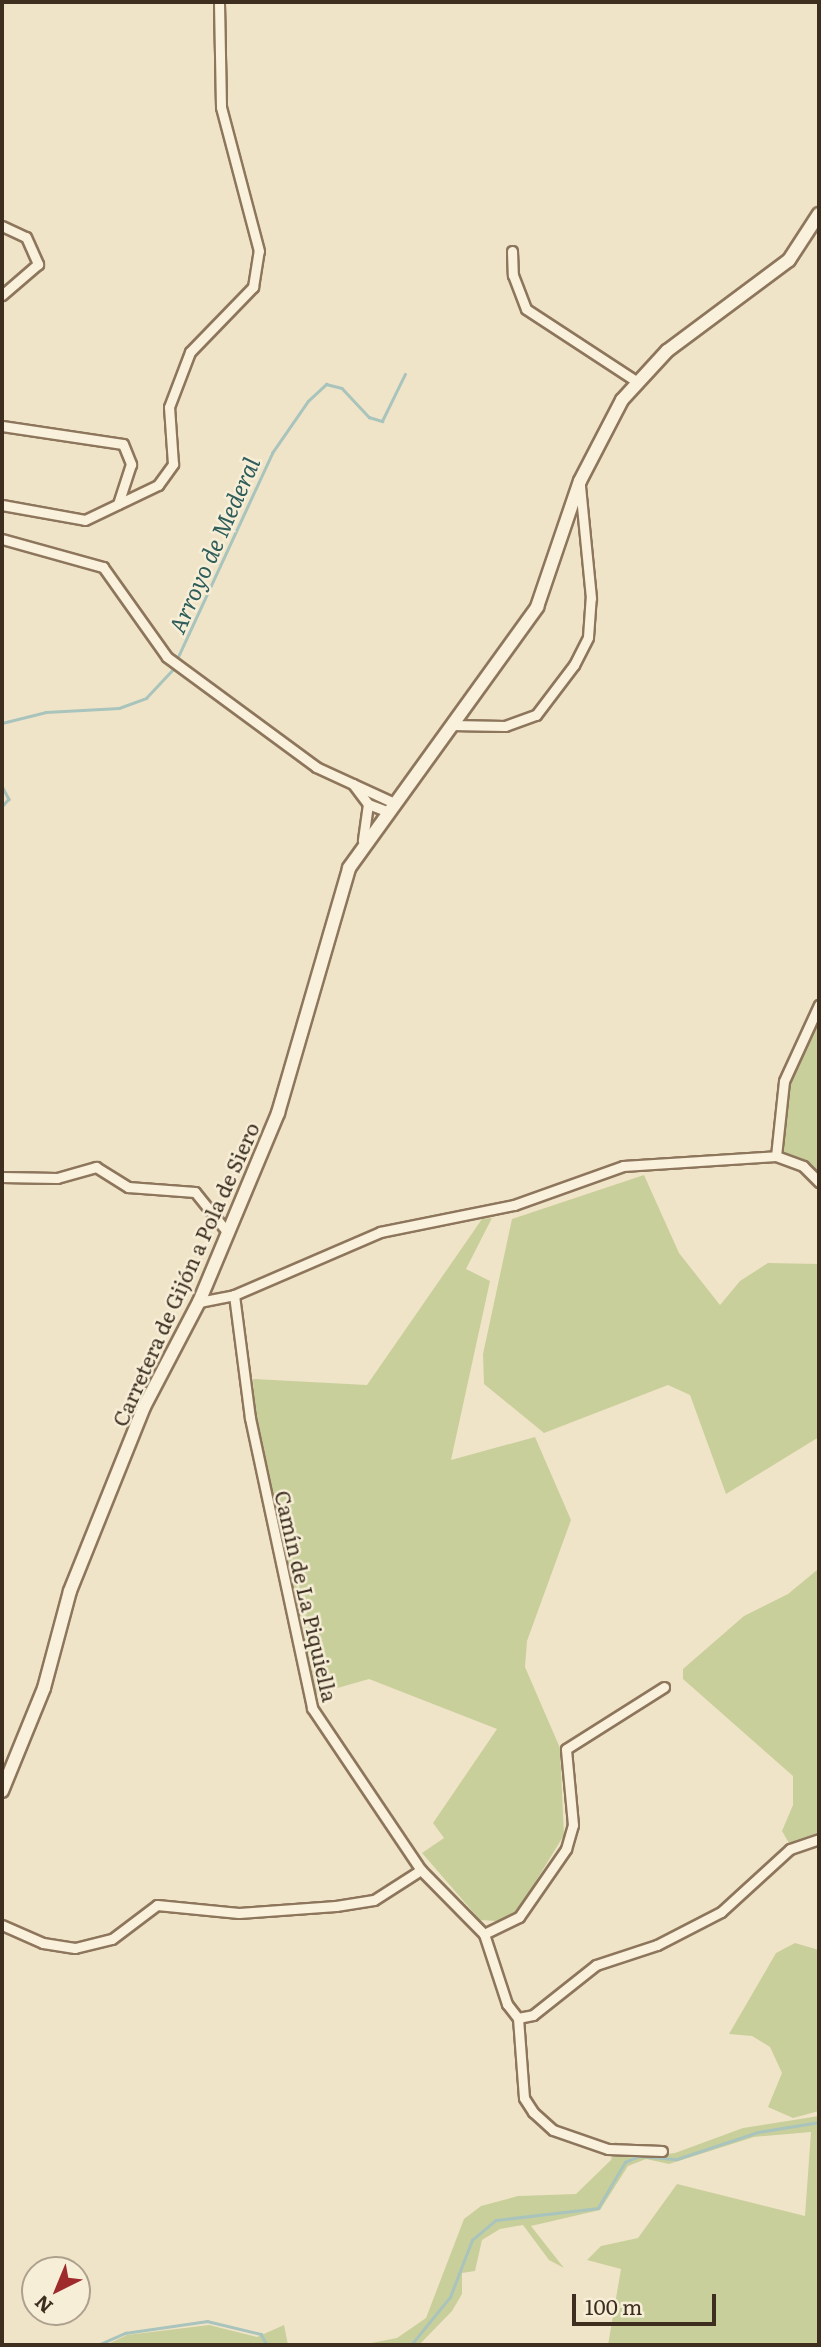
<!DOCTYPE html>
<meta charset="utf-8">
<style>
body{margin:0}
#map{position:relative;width:821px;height:2347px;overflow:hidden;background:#f0e4c8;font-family:Literata,serif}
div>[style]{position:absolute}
.green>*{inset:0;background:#c9cf9b}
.stream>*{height:2.5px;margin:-1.25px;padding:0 1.25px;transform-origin:1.25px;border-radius:1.25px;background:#a9c4bc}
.roads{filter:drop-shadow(2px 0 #8d765c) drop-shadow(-2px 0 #8d765c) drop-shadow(0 2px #8d765c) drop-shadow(0 -2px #8d765c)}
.street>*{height:9px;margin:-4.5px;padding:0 4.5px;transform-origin:4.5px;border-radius:4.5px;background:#faf1dc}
.secondary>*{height:12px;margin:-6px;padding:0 6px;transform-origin:6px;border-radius:6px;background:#faf1dc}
span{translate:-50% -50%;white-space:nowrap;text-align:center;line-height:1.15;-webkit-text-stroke:5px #f7eed8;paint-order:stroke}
.street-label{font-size:21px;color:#3d2e20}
.water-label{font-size:23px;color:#2f5d5a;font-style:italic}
.frame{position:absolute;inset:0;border:4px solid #3d2e20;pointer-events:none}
.north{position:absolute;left:21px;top:2256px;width:70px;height:70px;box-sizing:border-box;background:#f7eed8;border:2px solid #ada18e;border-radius:50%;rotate:223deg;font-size:19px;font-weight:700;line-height:28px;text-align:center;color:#3d2e20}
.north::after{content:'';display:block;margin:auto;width:24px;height:32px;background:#9e2a2b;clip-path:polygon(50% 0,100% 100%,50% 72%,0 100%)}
.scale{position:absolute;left:572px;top:2294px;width:144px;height:32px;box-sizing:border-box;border:4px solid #3d2e20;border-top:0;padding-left:9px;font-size:21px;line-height:24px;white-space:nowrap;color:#3d2e20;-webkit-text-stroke:5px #f7eed8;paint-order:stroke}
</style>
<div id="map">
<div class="green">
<div style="clip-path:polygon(819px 1014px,819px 1175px,782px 1151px,789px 1081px)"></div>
<div style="clip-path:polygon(644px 1175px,679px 1253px,720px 1305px,740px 1281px,768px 1263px,819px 1264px,819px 1437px,726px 1494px,690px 1395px,668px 1385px,544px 1433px,484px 1384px,483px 1354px,512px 1219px)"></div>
<div style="clip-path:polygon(492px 1218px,466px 1269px,490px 1281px,451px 1460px,535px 1437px,571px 1520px,527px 1641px,525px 1667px,560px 1748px,564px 1835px,514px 1917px,496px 1921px,480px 1920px,422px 1853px,444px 1838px,433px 1823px,497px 1729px,369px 1679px,313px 1695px,256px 1425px,253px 1379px,367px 1385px,482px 1219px)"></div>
<div style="clip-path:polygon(817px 1570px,819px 1832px,789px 1843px,782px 1831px,793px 1805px,793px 1776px,683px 1679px,683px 1669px,744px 1616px,788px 1594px)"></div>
<div style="clip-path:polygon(795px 1943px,819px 1950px,819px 2111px,793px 2118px,768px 2107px,782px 2073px,770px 2047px,752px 2036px,729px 2034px,776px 1953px)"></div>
<div style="clip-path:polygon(819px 2116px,819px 2345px,608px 2345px,621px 2269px,587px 2260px,601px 2246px,638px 2238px,677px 2184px,805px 2216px,811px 2132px,754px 2137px,669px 2164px,646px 2159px,628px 2166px,600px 2210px,531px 2226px,564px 2268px,549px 2260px,523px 2225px,500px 2229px,482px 2240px,475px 2271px,462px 2273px,462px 2294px,452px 2311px,419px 2345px,361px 2345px,397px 2338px,426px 2318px,464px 2219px,481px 2206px,518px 2196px,576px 2194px,611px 2160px,615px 2142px,657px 2155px,675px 2153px,743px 2128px)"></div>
<div style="clip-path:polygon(209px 2325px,257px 2337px,284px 2325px,288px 2345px,106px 2345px,127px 2335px)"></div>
</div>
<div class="stream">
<div style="left:177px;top:659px;width:227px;rotate:-65.2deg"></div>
<div style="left:272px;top:453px;width:63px;rotate:-55.3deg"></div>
<div style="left:308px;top:401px;width:25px;rotate:-43deg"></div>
<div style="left:326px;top:384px;width:16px;rotate:14deg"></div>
<div style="left:342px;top:388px;width:40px;rotate:47deg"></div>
<div style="left:369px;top:417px;width:14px;rotate:17deg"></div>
<div style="left:382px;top:421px;width:52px;rotate:-63.9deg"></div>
<div style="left:2px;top:723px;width:45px;rotate:-14deg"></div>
<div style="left:46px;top:712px;width:73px;rotate:-3.1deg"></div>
<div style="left:119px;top:708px;width:29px;rotate:-20deg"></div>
<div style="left:146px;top:698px;width:44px;rotate:-46.8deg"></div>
<div style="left:2px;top:786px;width:15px;rotate:62deg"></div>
<div style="left:9px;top:799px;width:11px;rotate:131deg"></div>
<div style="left:98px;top:2345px;width:30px;rotate:-24deg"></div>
<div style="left:125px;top:2333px;width:83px;rotate:-8.3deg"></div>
<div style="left:207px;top:2321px;width:56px;rotate:13.5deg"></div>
<div style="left:261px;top:2334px;width:13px;rotate:61deg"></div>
<div style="left:411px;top:2345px;width:62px;rotate:-50.9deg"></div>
<div style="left:450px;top:2297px;width:61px;rotate:-68.9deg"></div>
<div style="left:472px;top:2240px;width:31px;rotate:-40deg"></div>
<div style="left:496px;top:2220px;width:103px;rotate:-6.7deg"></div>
<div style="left:598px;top:2208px;width:53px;rotate:-59.6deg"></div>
<div style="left:625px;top:2162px;width:15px;rotate:-23deg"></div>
<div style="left:639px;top:2156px;width:38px;rotate:5deg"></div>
<div style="left:677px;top:2159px;width:85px;rotate:-18.4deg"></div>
<div style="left:758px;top:2132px;width:62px;rotate:-9.3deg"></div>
</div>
<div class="roads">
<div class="street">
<div style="left:2px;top:226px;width:26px;rotate:25deg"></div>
<div style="left:26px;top:237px;width:30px;rotate:66deg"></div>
<div style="left:38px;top:264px;width:48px;rotate:139.3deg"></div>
<div style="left:512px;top:251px;width:24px;rotate:88deg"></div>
<div style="left:513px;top:275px;width:36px;rotate:69deg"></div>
<div style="left:526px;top:309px;width:131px;rotate:33.2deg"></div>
<div style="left:2px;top:426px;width:122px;rotate:8.5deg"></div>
<div style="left:123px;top:444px;width:22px;rotate:68deg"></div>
<div style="left:131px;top:464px;width:42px;rotate:108deg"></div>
<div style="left:2px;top:505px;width:84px;rotate:10.2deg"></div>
<div style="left:85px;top:520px;width:81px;rotate:-25.6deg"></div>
<div style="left:158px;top:485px;width:26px;rotate:-54deg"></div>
<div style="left:173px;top:464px;width:57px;rotate:-94deg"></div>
<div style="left:169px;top:407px;width:59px;rotate:-69.1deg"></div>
<div style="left:190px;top:352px;width:91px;rotate:-45.9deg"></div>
<div style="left:253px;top:287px;width:36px;rotate:-81deg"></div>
<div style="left:259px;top:251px;width:149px;rotate:-104.8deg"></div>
<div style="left:221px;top:107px;width:105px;rotate:-91.1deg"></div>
<div style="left:2px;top:539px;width:105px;rotate:15.5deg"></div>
<div style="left:103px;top:567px;width:110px;rotate:54.6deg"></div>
<div style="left:167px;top:657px;width:185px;rotate:36.4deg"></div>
<div style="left:316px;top:767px;width:84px;rotate:24.7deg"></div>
<div style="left:451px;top:725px;width:54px;rotate:1.1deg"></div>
<div style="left:505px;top:726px;width:33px;rotate:-20deg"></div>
<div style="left:536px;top:715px;width:63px;rotate:-52.8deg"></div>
<div style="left:574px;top:665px;width:31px;rotate:-63deg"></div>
<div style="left:588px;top:637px;width:39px;rotate:-86deg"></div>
<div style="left:591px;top:598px;width:114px;rotate:-95.6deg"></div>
<div style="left:353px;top:784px;width:25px;rotate:53deg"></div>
<div style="left:368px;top:804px;width:37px;rotate:98deg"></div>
<div style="left:368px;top:804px;width:19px;rotate:21deg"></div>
<div style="left:776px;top:1156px;width:75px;rotate:-83.9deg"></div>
<div style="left:784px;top:1081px;width:84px;rotate:-65.3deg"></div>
<div style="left:2px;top:1177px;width:55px;rotate:1deg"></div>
<div style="left:57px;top:1178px;width:41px;rotate:-15.8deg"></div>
<div style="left:96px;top:1167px;width:38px;rotate:32deg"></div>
<div style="left:128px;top:1187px;width:67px;rotate:4.3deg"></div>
<div style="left:195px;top:1192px;width:53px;rotate:51.2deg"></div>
<div style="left:234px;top:1295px;width:124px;rotate:82.6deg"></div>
<div style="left:250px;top:1418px;width:297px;rotate:77.9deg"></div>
<div style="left:312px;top:1708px;width:195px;rotate:56.1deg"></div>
<div style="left:421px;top:1870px;width:90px;rotate:45.5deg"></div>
<div style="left:484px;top:1934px;width:74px;rotate:71.8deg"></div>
<div style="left:507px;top:2004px;width:18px;rotate:52deg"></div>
<div style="left:518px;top:2018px;width:80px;rotate:85.7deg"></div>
<div style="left:524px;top:2098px;width:17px;rotate:57deg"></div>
<div style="left:533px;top:2112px;width:27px;rotate:42deg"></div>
<div style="left:553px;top:2130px;width:58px;rotate:19.1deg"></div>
<div style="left:608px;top:2149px;width:54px;rotate:2.1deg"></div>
<div style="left:199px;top:1302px;width:36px;rotate:-11deg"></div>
<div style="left:234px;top:1295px;width:159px;rotate:-23.3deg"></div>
<div style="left:380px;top:1232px;width:137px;rotate:-11.4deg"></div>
<div style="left:514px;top:1205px;width:116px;rotate:-19.7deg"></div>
<div style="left:623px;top:1166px;width:153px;rotate:-3.7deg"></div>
<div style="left:776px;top:1156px;width:29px;rotate:20deg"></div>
<div style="left:803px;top:1166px;width:23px;rotate:45deg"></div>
<div style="left:2px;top:1925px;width:45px;rotate:23.7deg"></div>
<div style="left:43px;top:1943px;width:32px;rotate:9deg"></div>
<div style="left:75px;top:1948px;width:38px;rotate:-14deg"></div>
<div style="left:112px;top:1939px;width:56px;rotate:-37.1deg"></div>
<div style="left:157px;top:1905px;width:82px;rotate:5.6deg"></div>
<div style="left:239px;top:1913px;width:97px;rotate:-4.1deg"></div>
<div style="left:336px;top:1906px;width:38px;rotate:-9deg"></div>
<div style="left:374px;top:1900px;width:56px;rotate:-32.6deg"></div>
<div style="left:484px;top:1934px;width:39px;rotate:-26deg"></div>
<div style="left:519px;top:1917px;width:83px;rotate:-55.3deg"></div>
<div style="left:566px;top:1849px;width:25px;rotate:-74deg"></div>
<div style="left:573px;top:1825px;width:76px;rotate:-95.3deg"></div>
<div style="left:566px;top:1749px;width:116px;rotate:-32.3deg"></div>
<div style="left:518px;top:2018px;width:15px;rotate:-11deg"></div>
<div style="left:533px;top:2015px;width:80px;rotate:-38.4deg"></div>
<div style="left:596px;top:1965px;width:64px;rotate:-18.2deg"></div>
<div style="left:657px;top:1945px;width:72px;rotate:-27.3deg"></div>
<div style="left:721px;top:1912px;width:93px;rotate:-42.4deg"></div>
<div style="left:790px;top:1849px;width:31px;rotate:-19deg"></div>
</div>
<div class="secondary">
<div style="left:2px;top:1791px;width:111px;rotate:-67.8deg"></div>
<div style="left:44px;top:1688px;width:100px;rotate:-75deg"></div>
<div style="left:70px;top:1591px;width:198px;rotate:-68.1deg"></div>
<div style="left:144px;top:1407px;width:119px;rotate:-62.4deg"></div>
<div style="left:199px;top:1302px;width:205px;rotate:-67.3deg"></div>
<div style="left:278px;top:1113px;width:255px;rotate:-73.8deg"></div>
<div style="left:349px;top:868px;width:322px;rotate:-54.2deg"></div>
<div style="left:537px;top:607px;width:133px;rotate:-71.2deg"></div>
<div style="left:580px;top:481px;width:91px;rotate:-62.6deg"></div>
<div style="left:622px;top:400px;width:67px;rotate:-47.4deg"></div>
<div style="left:667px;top:351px;width:152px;rotate:-36.7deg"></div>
<div style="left:789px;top:260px;width:55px;rotate:-56.9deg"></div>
</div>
</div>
<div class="street-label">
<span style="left:185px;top:1274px;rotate:-66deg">Carretera de Gijón a Pola de Siero</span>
<span style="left:307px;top:1596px;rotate:77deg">Camín de La Piquiella</span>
</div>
<div class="water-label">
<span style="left:213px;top:545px;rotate:-66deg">Arroyo de Mederal</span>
</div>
<div class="frame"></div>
<div class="north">N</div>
<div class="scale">100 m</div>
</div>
